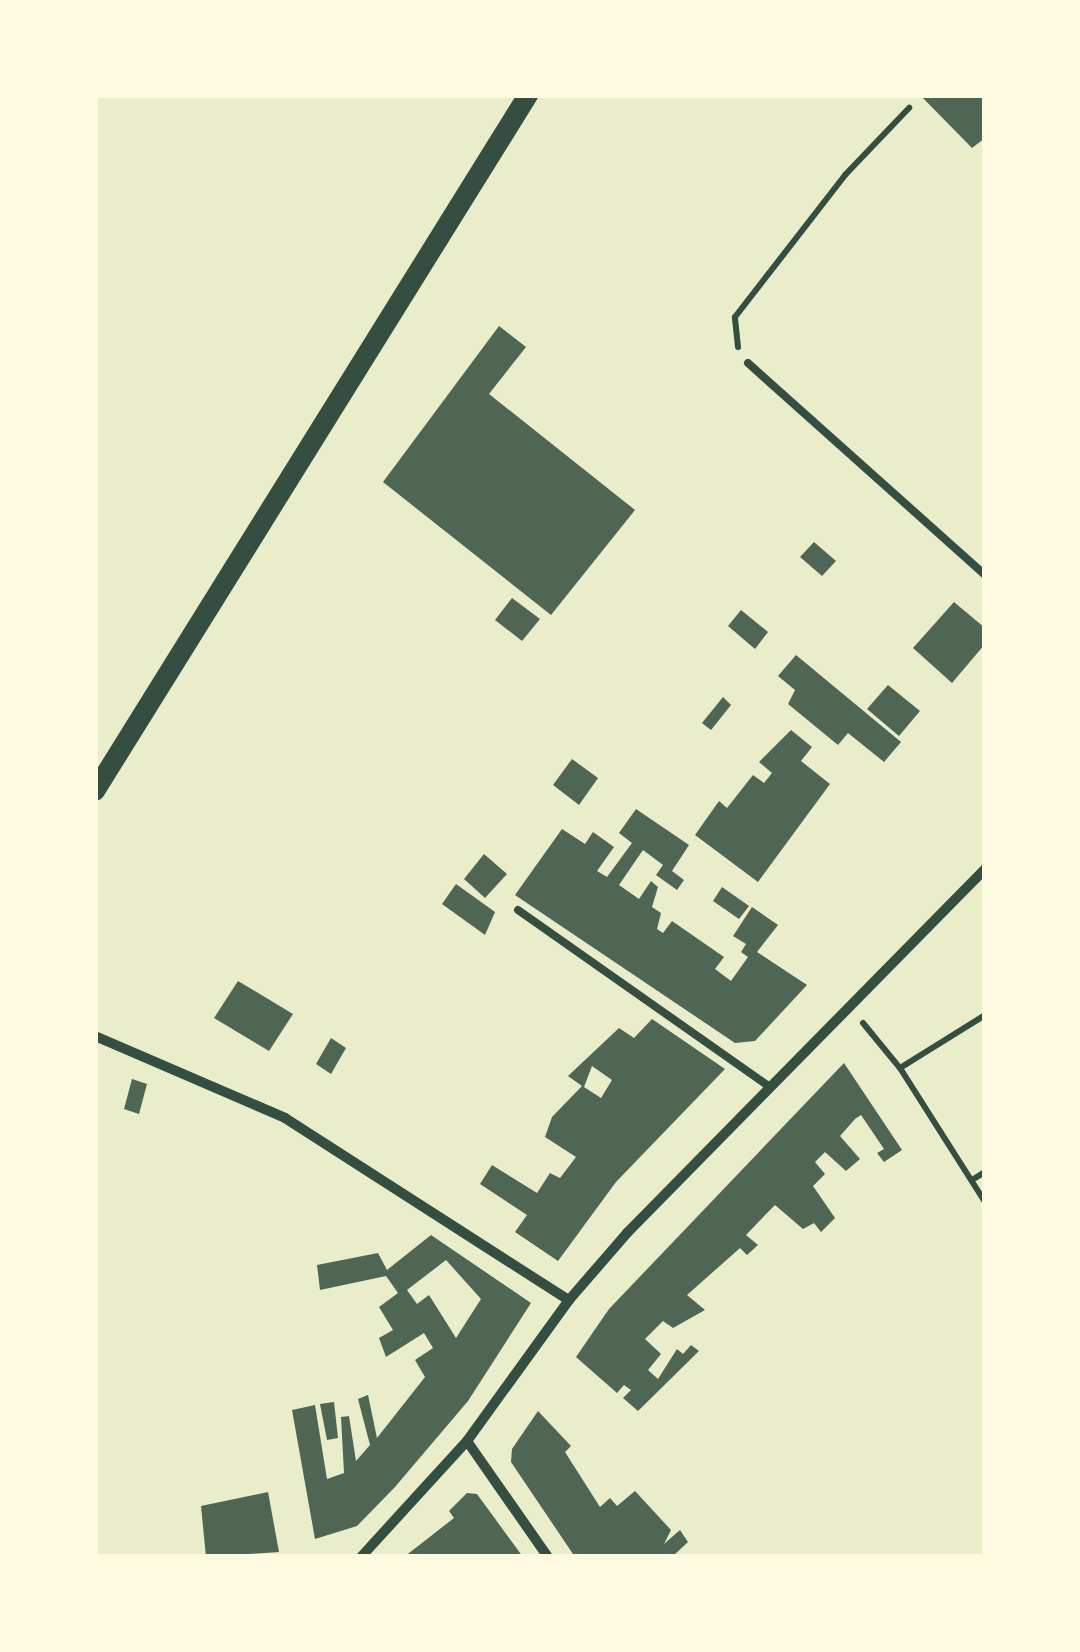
<!DOCTYPE html>
<style>
body{margin:0}
#map{position:relative;width:1080px;height:1652px;overflow:hidden;background:#e9edc9;font-family:Commissioner,sans-serif}
div>[style]{position:absolute}
.building>*{inset:0;background:#4f6655}
.path>*{height:6px;margin:-3px;padding:0 3px;transform-origin:3px;border-radius:3px;background:#344e41}
.service>*{height:8px;margin:-4px;padding:0 4px;transform-origin:4px;border-radius:4px;background:#344e41}
.minor>*{height:10px;margin:-5px;padding:0 5px;transform-origin:5px;border-radius:5px;background:#344e41}
.secondary>*{height:20px;margin:-10px;padding:0 10px;transform-origin:10px;border-radius:10px;background:#344e41}
span{translate:-50% -50%;white-space:nowrap;text-align:center;line-height:1.15;-webkit-text-stroke:8px #fefae0;paint-order:stroke}
.frame{position:absolute;inset:0;border:98px solid #fefae0;pointer-events:none}
</style>
<div id="map">
<div class="building">
<div style="clip-path:polygon(920px 95px,985px 95px,985px 138px,972px 148px)"></div>
<div style="clip-path:polygon(499px 326px,526px 347px,489px 394px,635px 510px,551px 615px,383px 482px)"></div>
<div style="clip-path:polygon(814px 542px,836px 561px,822px 576px,800px 557px)"></div>
<div style="clip-path:polygon(512px 598px,540px 619px,522px 641px,495px 620px)"></div>
<div style="clip-path:polygon(954px 602px,985px 628px,985px 644px,952px 683px,913px 648px)"></div>
<div style="clip-path:polygon(741px 610px,768px 632px,755px 649px,728px 626px)"></div>
<div style="clip-path:polygon(796px 655px,901px 742px,884px 762px,848px 733px,838px 745px,788px 704px,795px 690px,778px 676px)"></div>
<div style="clip-path:polygon(888px 685px,920px 711px,899px 736px,867px 709px)"></div>
<div style="clip-path:polygon(723px 697px,731px 705px,711px 730px,702px 723px)"></div>
<div style="clip-path:polygon(791px 730px,812px 747px,801px 761px,830px 784px,758px 882px,695px 835px,719px 801px,727px 808px,753px 775px,764px 783px,772px 773px,759px 762px)"></div>
<div style="clip-path:polygon(572px 759px,598px 778px,579px 805px,553px 785px)"></div>
<div style="clip-path:polygon(636px 809px,689px 845px,672px 871px,684px 880px,677px 890px,656px 875px,663px 865px,643px 850px,619px 885px,639px 899px,651px 881px,658px 887px,652px 907px,661px 913px,657px 929px,663px 933px,672px 921px,724px 957px,715px 969px,731px 981px,748px 957px,741px 952px,746px 944px,733px 936px,752px 907px,778px 925px,757px 952px,807px 985px,755px 1041px,735px 1043px,515px 895px,562px 829px,585px 844px,593px 832px,614px 847px,597px 871px,607px 877px,632px 843px,619px 833px)"></div>
<div style="clip-path:polygon(484px 854px,507px 874px,485px 898px,464px 879px)"></div>
<div style="clip-path:polygon(456px 884px,495px 912px,485px 935px,442px 904px)"></div>
<div style="clip-path:polygon(722px 887px,749px 906px,739px 919px,713px 901px)"></div>
<div style="clip-path:polygon(238px 981px,293px 1014px,269px 1051px,214px 1018px)"></div>
<div style="clip-path:polygon(evenodd,652px 1019px,725px 1069px,616px 1182px,558px 1261px,515px 1232px,527px 1215px,480px 1184px,492px 1165px,537px 1193px,550px 1173px,560px 1178px,576px 1157px,545px 1137px,552px 1117px,582px 1086px,568px 1076px,619px 1028px,634px 1038px,652px 1019px,592px 1066px,612px 1080px,601px 1098px,584px 1087px,592px 1066px)"></div>
<div style="clip-path:polygon(331px 1038px,346px 1048px,331px 1074px,316px 1064px)"></div>
<div style="clip-path:polygon(844px 1063px,902px 1150px,884px 1162px,877px 1153px,884px 1149px,861px 1115px,855px 1119px,840px 1136px,860px 1159px,846px 1171px,825px 1152px,815px 1162px,825px 1174px,813px 1186px,835px 1218px,821px 1232px,814px 1223px,803px 1229px,775px 1205px,770px 1210px,746px 1235px,758px 1245px,747px 1255px,740px 1248px,687px 1295px,705px 1310px,673px 1328px,663px 1321px,645px 1339px,661px 1354px,648px 1370px,658px 1379px,677px 1349px,683px 1354px,691px 1345px,699px 1351px,638px 1411px,623px 1398px,631px 1390px,624px 1385px,617px 1393px,576px 1357px,609px 1309px)"></div>
<div style="clip-path:polygon(132px 1079px,147px 1084px,139px 1114px,124px 1109px)"></div>
<div style="clip-path:polygon(evenodd,431px 1235px,531px 1303px,468px 1401px,395px 1487px,357px 1526px,315px 1539px,292px 1410px,315px 1405px,327px 1479px,344px 1473px,341px 1417px,349px 1416px,356px 1461px,370px 1445px,358px 1399px,368px 1395px,377px 1438px,425px 1377px,415px 1360px,433px 1348px,424px 1333px,386px 1357px,379px 1338px,393px 1330px,379px 1307px,398px 1293px,386px 1276px,320px 1290px,317px 1265px,378px 1253px,387px 1270px,431px 1235px,446px 1260px,481px 1299px,456px 1338px,429px 1295px,417px 1304px,407px 1290px,446px 1260px)"></div>
<div style="clip-path:polygon(334px 1402px,338px 1438px,327px 1440px,320px 1404px)"></div>
<div style="clip-path:polygon(538px 1411px,571px 1446px,565px 1452px,600px 1507px,610px 1498px,617px 1506px,635px 1491px,671px 1530px,664px 1544px,680px 1530px,688px 1542px,672px 1557px,575px 1557px,511px 1462px,512px 1449px)"></div>
<div style="clip-path:polygon(268px 1492px,279px 1552px,206px 1557px,201px 1506px)"></div>
<div style="clip-path:polygon(467px 1493px,477px 1494px,523px 1557px,404px 1557px,454px 1518px,449px 1511px)"></div>
</div>
<div class="path">
<div style="left:738px;top:347px;width:30px;rotate:-96deg"></div>
<div style="left:735px;top:317px;width:180px;rotate:-52.2deg"></div>
<div style="left:845px;top:175px;width:93px;rotate:-46.3deg"></div>
<div style="left:863px;top:1023px;width:58px;rotate:50.6deg"></div>
<div style="left:900px;top:1068px;width:100px;rotate:-31.9deg"></div>
<div style="left:900px;top:1068px;width:159px;rotate:57.6deg"></div>
<div style="left:972px;top:1180px;width:15px;rotate:-32deg"></div>
</div>
<div class="service">
<div style="left:748px;top:363px;width:318px;rotate:41.8deg"></div>
<div style="left:518px;top:910px;width:308px;rotate:35.1deg"></div>
</div>
<div class="minor">
<div style="left:95px;top:1036px;width:207px;rotate:23.3deg"></div>
<div style="left:285px;top:1118px;width:337px;rotate:32.7deg"></div>
<div style="left:467px;top:1441px;width:141px;rotate:55.1deg"></div>
<div style="left:361px;top:1557px;width:157px;rotate:-47.6deg"></div>
<div style="left:467px;top:1441px;width:174px;rotate:-54.1deg"></div>
<div style="left:569px;top:1300px;width:89px;rotate:-49.1deg"></div>
<div style="left:627px;top:1233px;width:511px;rotate:-45.48deg"></div>
</div>
<div class="secondary">
<div style="left:95px;top:791px;width:820px;rotate:-58.11deg"></div>
</div>
<div class="frame"></div>
</div>
